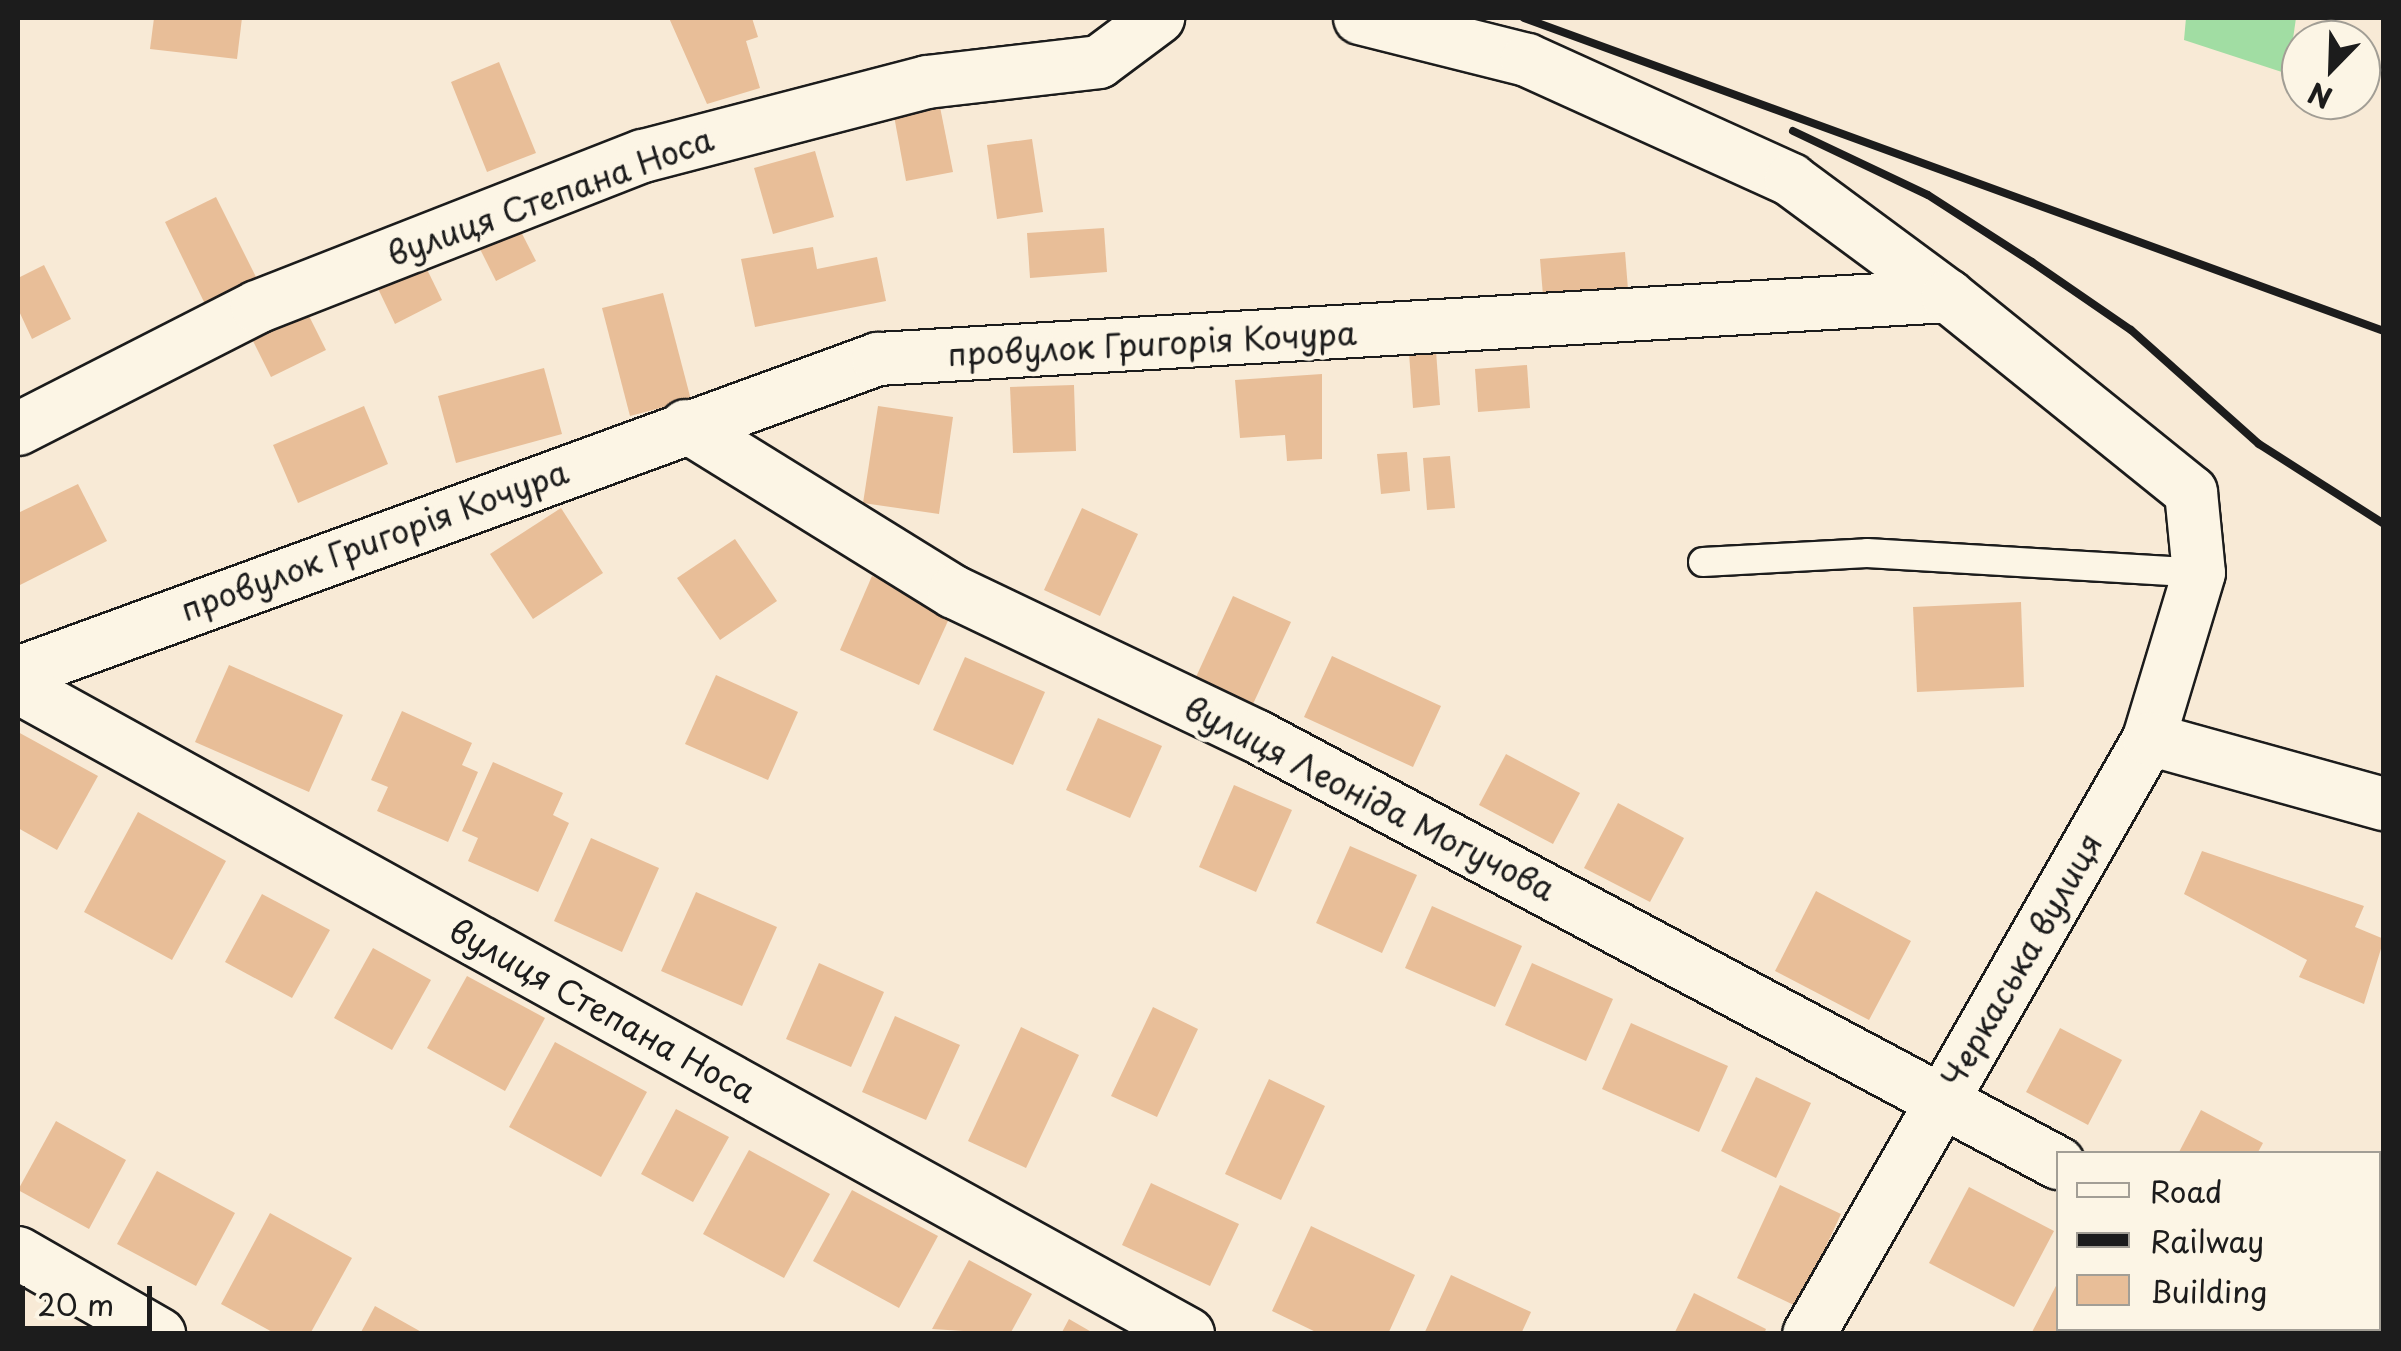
<!DOCTYPE html>
<meta charset="utf-8">
<style>
body{margin:0}
#map{position:relative;width:2401px;height:1351px;overflow:hidden;background:#f8ead6;font-family:"Playpen Sans",sans-serif}
div>[style]{position:absolute}
.green>*{inset:0;background:#a1dda3}
.building>*{inset:0;background:#e8be98}
.roads{filter:drop-shadow(2px 0 #1c1c1c) drop-shadow(-2px 0 #1c1c1c) drop-shadow(0 2px #1c1c1c) drop-shadow(0 -2px #1c1c1c)}
.service>*{height:28px;margin:-14px;padding:0 14px;transform-origin:14px;border-radius:14px;background:#fcf5e5}
.minor>*{height:52px;margin:-26px;padding:0 26px;transform-origin:26px;border-radius:26px;background:#fcf5e5}
.rail>*{height:8px;margin:-4px;padding:0 4px;transform-origin:4px;border-radius:4px;background:#1c1c1c}
span{translate:-50% -50%;white-space:nowrap;text-align:center;line-height:1.15;-webkit-text-stroke:9px #fcf5e5;paint-order:stroke}
.street-label{font-size:32px;color:#1c1c1c}
.frame{position:absolute;inset:0;border:20px solid #1c1c1c;pointer-events:none}
.legend{position:absolute;left:2056px;top:1151px;width:325px;height:180px;box-sizing:border-box;background:#fcf5e5;border:2px solid #a29e95;margin:0;padding:12px 18px;list-style:none;font-size:30px;color:#1c1c1c}
.legend li{display:flex;align-items:center;gap:20px;height:50px}
.legend b{width:50px;border:2px solid #a29e95}
.north{position:absolute;left:2281px;top:20px;width:100px;height:100px;box-sizing:border-box;background:#fcf5e5;border:2px solid #a29e95;border-radius:50%;rotate:203deg;font-size:28px;font-weight:700;line-height:40px;text-align:center;color:#1c1c1c}
.north::after{content:'';display:block;margin:auto;width:35px;height:45px;background:#1c1c1c;clip-path:polygon(50% 0,100% 100%,50% 72%,0 100%)}
.scale{position:absolute;left:20px;top:1286px;width:132px;height:45px;box-sizing:border-box;border:5px solid #1c1c1c;border-top:0;padding-left:12px;font-size:30px;line-height:35px;white-space:nowrap;color:#1c1c1c;-webkit-text-stroke:8px #fcf5e5;paint-order:stroke}
</style>
<div id="map">
<div class="green">
<div style="clip-path:polygon(2186px 18px,2296px 18px,2288px 74px,2184px 40px)"></div>
</div>
<div class="building">
<div style="clip-path:polygon(154px 18px,242px 18px,237px 59px,150px 49px)"></div>
<div style="clip-path:polygon(669px 18px,752px 18px,758px 37px,746px 41px,760px 88px,707px 104px)"></div>
<div style="clip-path:polygon(499px 62px,536px 153px,487px 172px,451px 82px)"></div>
<div style="clip-path:polygon(940px 107px,953px 172px,906px 181px,894px 116px)"></div>
<div style="clip-path:polygon(1032px 139px,1043px 212px,997px 219px,987px 145px)"></div>
<div style="clip-path:polygon(815px 151px,834px 217px,773px 234px,754px 168px)"></div>
<div style="clip-path:polygon(216px 197px,258px 281px,206px 306px,165px 222px)"></div>
<div style="clip-path:polygon(516px 222px,536px 261px,496px 281px,476px 241px)"></div>
<div style="clip-path:polygon(1104px 228px,1107px 272px,1030px 278px,1027px 233px)"></div>
<div style="clip-path:polygon(813px 247px,817px 269px,877px 257px,886px 301px,755px 327px,741px 259px)"></div>
<div style="clip-path:polygon(417px 249px,442px 300px,395px 324px,370px 272px)"></div>
<div style="clip-path:polygon(1625px 252px,1629px 302px,1544px 308px,1540px 259px)"></div>
<div style="clip-path:polygon(44px 265px,71px 319px,32px 339px,18px 309px,18px 278px)"></div>
<div style="clip-path:polygon(663px 293px,691px 400px,630px 416px,602px 308px)"></div>
<div style="clip-path:polygon(304px 306px,326px 350px,271px 377px,249px 333px)"></div>
<div style="clip-path:polygon(1436px 351px,1440px 405px,1413px 408px,1409px 353px)"></div>
<div style="clip-path:polygon(1527px 365px,1530px 408px,1478px 412px,1475px 369px)"></div>
<div style="clip-path:polygon(544px 368px,562px 434px,456px 463px,438px 396px)"></div>
<div style="clip-path:polygon(1322px 374px,1322px 459px,1287px 461px,1285px 435px,1240px 438px,1235px 380px)"></div>
<div style="clip-path:polygon(1074px 385px,1076px 451px,1013px 453px,1010px 387px)"></div>
<div style="clip-path:polygon(364px 406px,388px 464px,298px 503px,273px 445px)"></div>
<div style="clip-path:polygon(878px 406px,953px 417px,939px 514px,863px 503px)"></div>
<div style="clip-path:polygon(1407px 452px,1410px 491px,1381px 494px,1377px 454px)"></div>
<div style="clip-path:polygon(1450px 456px,1455px 508px,1427px 510px,1423px 458px)"></div>
<div style="clip-path:polygon(78px 484px,107px 541px,18px 586px,18px 513px)"></div>
<div style="clip-path:polygon(561px 508px,603px 573px,533px 619px,490px 554px)"></div>
<div style="clip-path:polygon(1082px 508px,1138px 534px,1100px 616px,1044px 590px)"></div>
<div style="clip-path:polygon(735px 539px,777px 601px,720px 640px,677px 578px)"></div>
<div style="clip-path:polygon(872px 576px,952px 612px,919px 685px,840px 650px)"></div>
<div style="clip-path:polygon(1233px 596px,1291px 622px,1253px 704px,1196px 677px)"></div>
<div style="clip-path:polygon(2021px 602px,2024px 687px,1917px 692px,1913px 607px)"></div>
<div style="clip-path:polygon(1332px 656px,1441px 706px,1413px 767px,1304px 717px)"></div>
<div style="clip-path:polygon(965px 657px,1045px 692px,1013px 765px,933px 730px)"></div>
<div style="clip-path:polygon(229px 665px,343px 715px,309px 792px,195px 742px)"></div>
<div style="clip-path:polygon(716px 675px,798px 712px,768px 780px,685px 744px)"></div>
<div style="clip-path:polygon(402px 711px,472px 743px,462px 765px,478px 772px,448px 842px,377px 811px,388px 787px,371px 780px)"></div>
<div style="clip-path:polygon(1098px 718px,1162px 746px,1130px 818px,1066px 790px)"></div>
<div style="clip-path:polygon(18px 732px,98px 776px,57px 850px,18px 828px)"></div>
<div style="clip-path:polygon(1506px 754px,1580px 793px,1553px 844px,1479px 805px)"></div>
<div style="clip-path:polygon(493px 762px,563px 793px,553px 815px,569px 823px,538px 892px,468px 861px,478px 838px,462px 831px)"></div>
<div style="clip-path:polygon(1234px 785px,1292px 810px,1256px 892px,1199px 867px)"></div>
<div style="clip-path:polygon(1618px 803px,1684px 838px,1650px 902px,1584px 868px)"></div>
<div style="clip-path:polygon(138px 812px,226px 861px,172px 960px,84px 912px)"></div>
<div style="clip-path:polygon(591px 838px,659px 868px,622px 952px,554px 921px)"></div>
<div style="clip-path:polygon(1350px 846px,1417px 875px,1382px 953px,1316px 923px)"></div>
<div style="clip-path:polygon(2202px 851px,2364px 906px,2355px 927px,2384px 939px,2364px 1004px,2299px 977px,2307px 960px,2184px 894px)"></div>
<div style="clip-path:polygon(1816px 891px,1911px 941px,1869px 1020px,1775px 971px)"></div>
<div style="clip-path:polygon(696px 892px,777px 927px,742px 1006px,661px 971px)"></div>
<div style="clip-path:polygon(262px 894px,330px 930px,292px 998px,225px 962px)"></div>
<div style="clip-path:polygon(1432px 906px,1522px 946px,1495px 1007px,1405px 968px)"></div>
<div style="clip-path:polygon(373px 948px,431px 980px,392px 1050px,334px 1018px)"></div>
<div style="clip-path:polygon(819px 963px,884px 992px,851px 1067px,786px 1039px)"></div>
<div style="clip-path:polygon(1532px 963px,1613px 999px,1586px 1061px,1505px 1025px)"></div>
<div style="clip-path:polygon(467px 976px,545px 1018px,505px 1091px,427px 1048px)"></div>
<div style="clip-path:polygon(1153px 1007px,1198px 1029px,1157px 1117px,1111px 1096px)"></div>
<div style="clip-path:polygon(895px 1016px,960px 1045px,926px 1120px,862px 1092px)"></div>
<div style="clip-path:polygon(1631px 1023px,1728px 1066px,1699px 1132px,1602px 1089px)"></div>
<div style="clip-path:polygon(1021px 1027px,1079px 1055px,1026px 1168px,968px 1141px)"></div>
<div style="clip-path:polygon(2060px 1028px,2122px 1060px,2088px 1125px,2026px 1092px)"></div>
<div style="clip-path:polygon(555px 1042px,647px 1092px,601px 1177px,509px 1127px)"></div>
<div style="clip-path:polygon(1756px 1077px,1811px 1103px,1776px 1178px,1721px 1151px)"></div>
<div style="clip-path:polygon(1269px 1079px,1325px 1106px,1281px 1200px,1225px 1174px)"></div>
<div style="clip-path:polygon(676px 1109px,729px 1137px,693px 1202px,641px 1174px)"></div>
<div style="clip-path:polygon(2201px 1110px,2263px 1143px,2257px 1154px,2178px 1154px)"></div>
<div style="clip-path:polygon(56px 1121px,126px 1160px,89px 1229px,18px 1190px)"></div>
<div style="clip-path:polygon(749px 1150px,830px 1194px,784px 1278px,703px 1234px)"></div>
<div style="clip-path:polygon(157px 1171px,235px 1213px,196px 1286px,117px 1244px)"></div>
<div style="clip-path:polygon(1151px 1183px,1239px 1224px,1210px 1286px,1122px 1245px)"></div>
<div style="clip-path:polygon(1780px 1185px,1841px 1214px,1798px 1307px,1737px 1278px)"></div>
<div style="clip-path:polygon(1969px 1187px,2054px 1231px,2014px 1307px,1929px 1263px)"></div>
<div style="clip-path:polygon(852px 1190px,938px 1236px,899px 1308px,813px 1261px)"></div>
<div style="clip-path:polygon(270px 1213px,352px 1258px,310px 1334px,276px 1334px,221px 1304px)"></div>
<div style="clip-path:polygon(2378px 1213px,2384px 1215px,2384px 1298px,2378px 1295px)"></div>
<div style="clip-path:polygon(1311px 1226px,1415px 1275px,1388px 1334px,1320px 1334px,1272px 1311px)"></div>
<div style="clip-path:polygon(969px 1260px,1032px 1294px,1010px 1334px,932px 1329px)"></div>
<div style="clip-path:polygon(1451px 1275px,1531px 1312px,1521px 1334px,1424px 1334px)"></div>
<div style="clip-path:polygon(2058px 1282px,2058px 1328px,2129px 1334px,2031px 1334px)"></div>
<div style="clip-path:polygon(1694px 1293px,1766px 1329px,1764px 1334px,1674px 1334px)"></div>
<div style="clip-path:polygon(375px 1306px,425px 1334px,360px 1334px)"></div>
<div style="clip-path:polygon(1069px 1319px,1095px 1334px,1061px 1334px)"></div>
</div>
<div class="roads">
<div class="service">
<div style="left:1703px;top:562px;width:164px;rotate:-3.1deg"></div>
<div style="left:1867px;top:553px;width:333px;rotate:3.4deg"></div>
</div>
<div class="minor">
<div style="left:1360px;top:18px;width:172px;rotate:14.1deg"></div>
<div style="left:1527px;top:60px;width:290px;rotate:24.4deg"></div>
<div style="left:1791px;top:180px;width:195px;rotate:36.5deg"></div>
<div style="left:686px;top:426px;width:315px;rotate:31.8deg"></div>
<div style="left:954px;top:592px;width:335px;rotate:25.5deg"></div>
<div style="left:1256px;top:736px;width:909px;rotate:28.03deg"></div>
<div style="left:18px;top:429px;width:268px;rotate:-27deg"></div>
<div style="left:257px;top:307px;width:414px;rotate:-21.4deg"></div>
<div style="left:643px;top:156px;width:293px;rotate:-14.6deg"></div>
<div style="left:927px;top:82px;width:173px;rotate:-6.6deg"></div>
<div style="left:1099px;top:62px;width:74px;rotate:-36.7deg"></div>
<div style="left:18px;top:673px;width:916px;rotate:-20.06deg"></div>
<div style="left:878px;top:359px;width:1072px;rotate:-3.37deg"></div>
<div style="left:1948px;top:296px;width:312px;rotate:38.9deg"></div>
<div style="left:2191px;top:492px;width:81px;rotate:84.4deg"></div>
<div style="left:2199px;top:573px;width:173px;rotate:106.8deg"></div>
<div style="left:2149px;top:739px;width:685px;rotate:119.74deg"></div>
<div style="left:18px;top:687px;width:1337px;rotate:28.94deg"></div>
<div style="left:2149px;top:739px;width:244px;rotate:15.5deg"></div>
<div style="left:18px;top:1253px;width:163px;rotate:29.9deg"></div>
<div style="left:2350px;top:1328px;width:11px;rotate:34deg"></div>
</div>
</div>
<div class="rail">
<div style="left:1524px;top:18px;width:915px;rotate:20deg"></div>
<div style="left:1793px;top:131px;width:149px;rotate:25.4deg"></div>
<div style="left:1928px;top:195px;width:124px;rotate:32.8deg"></div>
<div style="left:2032px;top:262px;width:120px;rotate:34.5deg"></div>
<div style="left:2131px;top:330px;width:171px;rotate:41.7deg"></div>
<div style="left:2259px;top:444px;width:148px;rotate:32.6deg"></div>
</div>
<div class="street-label">
<span style="left:550px;top:196px;rotate:-20deg">вулиця Степана Носа</span>
<span style="left:1152px;top:343px;rotate:-3deg">провулок Григорія Кочура</span>
<span style="left:374px;top:540px;rotate:-20deg">провулок Григорія Кочура</span>
<span style="left:1370px;top:798px;rotate:27deg">вулиця Леоніда Могучова</span>
<span style="left:2021px;top:960px;rotate:-60deg">Черкаська вулиця</span>
<span style="left:603px;top:1010px;rotate:29deg">вулиця Степана Носа</span>
</div>
<div class="frame"></div>
<ul class="legend">
<li><b style="height:12px;background:#fcf5e5"></b>Road</li>
<li><b style="height:12px;background:#1c1c1c"></b>Railway</li>
<li><b style="height:28px;background:#e8be98"></b>Building</li>
</ul>
<div class="north">N</div>
<div class="scale">20 m</div>
</div>
